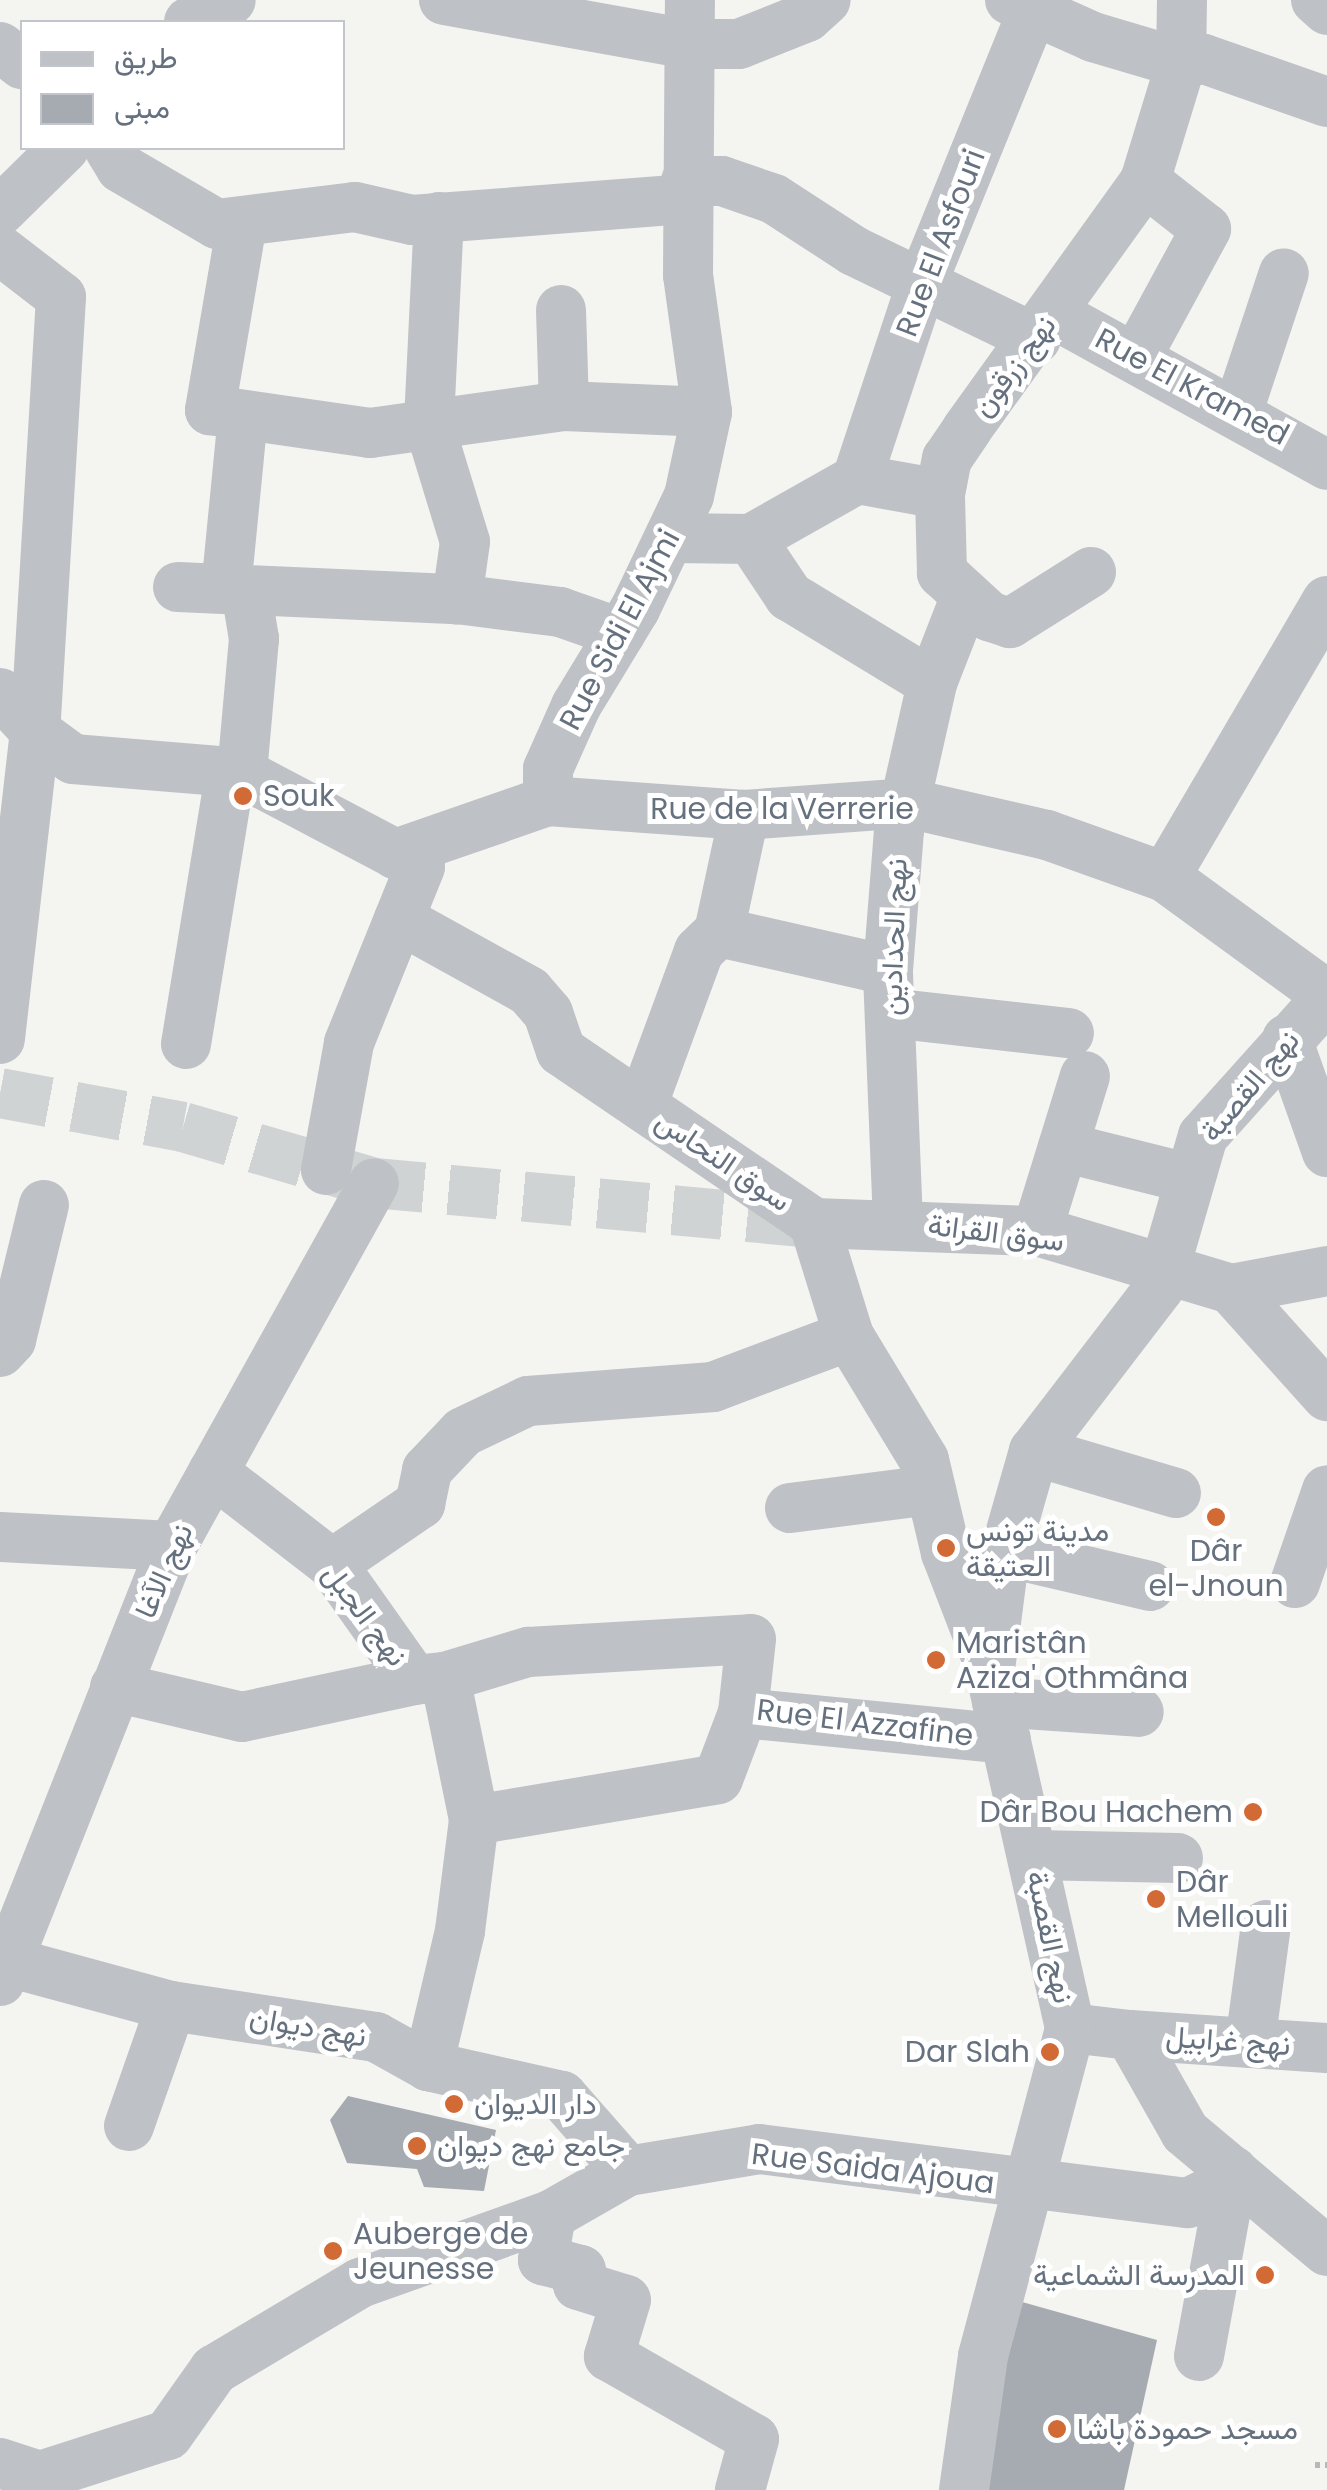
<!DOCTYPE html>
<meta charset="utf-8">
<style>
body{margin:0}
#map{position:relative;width:1327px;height:2490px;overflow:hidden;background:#f4f4f1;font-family:Poppins,Vazirmatn,sans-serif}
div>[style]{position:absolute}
.building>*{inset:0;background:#a6abb1}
.minor-tunnel>*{height:50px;margin-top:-25px;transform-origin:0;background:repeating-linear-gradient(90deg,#d0d3d4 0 50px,transparent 0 75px)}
.path>*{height:6px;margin-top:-3px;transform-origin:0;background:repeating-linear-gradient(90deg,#b6b8bb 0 5px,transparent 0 10px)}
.minor>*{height:50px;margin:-25px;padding:0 25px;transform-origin:25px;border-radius:25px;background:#bec1c5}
.dots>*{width:28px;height:28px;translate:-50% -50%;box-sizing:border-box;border:5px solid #fff;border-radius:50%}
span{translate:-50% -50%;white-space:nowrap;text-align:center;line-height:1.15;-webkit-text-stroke:10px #fff;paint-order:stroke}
.street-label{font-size:30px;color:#66717f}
.poi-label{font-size:30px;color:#66717f}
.left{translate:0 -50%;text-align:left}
.right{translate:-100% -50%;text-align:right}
.legend{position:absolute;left:20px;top:20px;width:325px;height:130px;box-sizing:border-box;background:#fff;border:2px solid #c2c6cc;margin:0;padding:12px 18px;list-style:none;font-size:30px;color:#66717f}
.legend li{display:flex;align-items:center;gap:20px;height:50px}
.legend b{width:50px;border:2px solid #c2c6cc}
</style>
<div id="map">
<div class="building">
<div style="clip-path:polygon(348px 2096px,496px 2130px,484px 2191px,424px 2187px,417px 2169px,347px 2163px,330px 2120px)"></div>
<div style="clip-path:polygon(1001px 2296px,1157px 2340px,1124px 2490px,969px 2490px)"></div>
</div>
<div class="minor-tunnel">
<div style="left:0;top:1093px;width:186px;rotate:10.5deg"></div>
<div style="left:183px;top:1127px;width:199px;rotate:16.3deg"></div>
<div style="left:374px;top:1183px;width:442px;rotate:5.2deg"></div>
</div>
<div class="path">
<div style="left:1315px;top:2465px;width:12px"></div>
</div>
<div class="minor">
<div style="left:444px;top:0;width:248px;rotate:10.2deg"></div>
<div style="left:688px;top:44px;width:51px"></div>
<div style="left:739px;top:44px;width:73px;rotate:-21.7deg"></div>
<div style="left:807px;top:17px;width:25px;rotate:-42deg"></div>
<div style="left:1010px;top:0;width:91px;rotate:24deg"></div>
<div style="left:1093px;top:37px;width:92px;rotate:16.5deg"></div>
<div style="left:1181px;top:63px;width:23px;rotate:-10deg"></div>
<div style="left:1204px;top:59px;width:130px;rotate:19.3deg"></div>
<div style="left:1316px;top:0;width:15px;rotate:42deg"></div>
<div style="left:189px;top:22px;width:47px;rotate:-27.6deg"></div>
<div style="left:0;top:47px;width:28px;rotate:38deg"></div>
<div style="left:109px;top:148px;width:23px;rotate:59deg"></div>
<div style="left:121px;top:168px;width:111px;rotate:30.3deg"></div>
<div style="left:217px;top:224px;width:139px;rotate:-7deg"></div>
<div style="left:355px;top:207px;width:58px;rotate:12.8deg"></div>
<div style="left:412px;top:220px;width:276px;rotate:-4.4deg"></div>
<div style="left:686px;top:181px;width:36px"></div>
<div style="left:722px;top:181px;width:55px;rotate:19.1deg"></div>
<div style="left:774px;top:199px;width:95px;rotate:33deg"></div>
<div style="left:854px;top:251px;width:202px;rotate:25.8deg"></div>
<div style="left:0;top:211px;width:90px;rotate:-44.5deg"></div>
<div style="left:439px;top:217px;width:207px;rotate:92.8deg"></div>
<div style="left:429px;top:424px;width:123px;rotate:73deg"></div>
<div style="left:465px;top:542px;width:58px;rotate:98deg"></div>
<div style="left:242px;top:223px;width:190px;rotate:99.7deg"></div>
<div style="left:210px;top:410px;width:162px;rotate:8.2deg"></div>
<div style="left:370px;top:433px;width:196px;rotate:-7.9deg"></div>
<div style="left:564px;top:406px;width:143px;rotate:2.4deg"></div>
<div style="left:0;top:250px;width:77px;rotate:37.6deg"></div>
<div style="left:61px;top:297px;width:435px;rotate:93.4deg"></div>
<div style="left:35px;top:731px;width:47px;rotate:36.4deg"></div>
<div style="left:73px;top:759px;width:170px;rotate:4.7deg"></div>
<div style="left:242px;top:773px;width:201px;rotate:27.8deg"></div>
<div style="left:420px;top:867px;width:190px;rotate:112deg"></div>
<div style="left:349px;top:1043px;width:129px;rotate:100.3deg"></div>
<div style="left:561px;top:310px;width:96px;rotate:88.2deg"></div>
<div style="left:1054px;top:314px;width:312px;rotate:28.9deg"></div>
<div style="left:1136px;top:358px;width:147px;rotate:-61.5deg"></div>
<div style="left:1206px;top:229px;width:78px;rotate:-141.8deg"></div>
<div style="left:1238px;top:411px;width:145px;rotate:-71.6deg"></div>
<div style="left:857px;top:479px;width:203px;rotate:-71.7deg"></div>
<div style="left:921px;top:286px;width:298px;rotate:-67.9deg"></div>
<div style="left:673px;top:538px;width:78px;rotate:0.7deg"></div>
<div style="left:751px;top:539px;width:122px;rotate:-29.5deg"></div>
<div style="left:857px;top:479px;width:84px;rotate:10.2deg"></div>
<div style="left:751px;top:539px;width:69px;rotate:56.3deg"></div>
<div style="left:789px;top:596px;width:167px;rotate:31.3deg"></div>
<div style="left:1091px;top:572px;width:96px;rotate:147.8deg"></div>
<div style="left:1010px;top:623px;width:22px;rotate:-162deg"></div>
<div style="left:989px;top:616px;width:64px;rotate:-137.5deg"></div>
<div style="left:942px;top:573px;width:79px;rotate:-91.5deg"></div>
<div style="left:940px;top:494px;width:36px;rotate:-79deg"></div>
<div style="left:947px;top:459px;width:36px;rotate:-56deg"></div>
<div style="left:967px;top:429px;width:305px;rotate:-54.3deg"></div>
<div style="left:1145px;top:181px;width:123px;rotate:-73deg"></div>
<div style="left:1181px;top:63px;width:63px;rotate:-89.1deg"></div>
<div style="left:178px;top:587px;width:279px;rotate:2.5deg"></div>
<div style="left:457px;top:599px;width:104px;rotate:7.2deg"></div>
<div style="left:560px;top:612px;width:64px;rotate:19.3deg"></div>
<div style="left:226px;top:589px;width:175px;rotate:-84.4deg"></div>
<div style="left:0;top:693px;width:52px;rotate:47.4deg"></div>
<div style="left:35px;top:731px;width:310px;rotate:96.5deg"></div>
<div style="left:242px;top:773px;width:135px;rotate:-84.9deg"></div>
<div style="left:254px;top:639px;width:50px;rotate:-99.3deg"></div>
<div style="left:548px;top:801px;width:196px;rotate:4.1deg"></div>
<div style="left:744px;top:815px;width:163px;rotate:-4.2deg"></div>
<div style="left:907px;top:803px;width:144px;rotate:12.9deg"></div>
<div style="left:1047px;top:835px;width:125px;rotate:19.6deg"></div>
<div style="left:1165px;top:877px;width:200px;rotate:36.1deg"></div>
<div style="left:395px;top:854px;width:162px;rotate:-19.1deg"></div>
<div style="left:548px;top:801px;width:32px;rotate:-90deg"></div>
<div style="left:548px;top:769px;width:69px;rotate:-66deg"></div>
<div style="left:576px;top:706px;width:114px;rotate:-58.7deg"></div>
<div style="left:635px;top:609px;width:125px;rotate:-64.5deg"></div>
<div style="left:689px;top:496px;width:86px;rotate:-77.9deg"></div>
<div style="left:707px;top:412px;width:138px;rotate:-97.9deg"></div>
<div style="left:688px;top:275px;width:275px;rotate:-89.6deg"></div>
<div style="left:1165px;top:877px;width:320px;rotate:-59.6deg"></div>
<div style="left:399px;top:919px;width:149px;rotate:29deg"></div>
<div style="left:529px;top:991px;width:29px;rotate:49deg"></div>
<div style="left:548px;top:1013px;width:40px;rotate:71.1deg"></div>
<div style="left:561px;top:1051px;width:306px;rotate:34.2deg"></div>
<div style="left:814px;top:1223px;width:118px;rotate:72.8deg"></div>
<div style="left:849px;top:1336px;width:145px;rotate:58.8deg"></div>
<div style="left:924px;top:1460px;width:96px;rotate:76.7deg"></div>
<div style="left:946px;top:1553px;width:114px;rotate:68.9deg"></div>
<div style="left:719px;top:932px;width:173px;rotate:12.7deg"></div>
<div style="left:890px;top:1013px;width:180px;rotate:6.4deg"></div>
<div style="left:1287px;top:1039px;width:120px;rotate:70.5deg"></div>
<div style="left:186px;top:1044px;width:274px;rotate:-80.7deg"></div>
<div style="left:642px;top:1106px;width:165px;rotate:-69.8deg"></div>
<div style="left:699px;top:951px;width:28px;rotate:-44deg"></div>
<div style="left:719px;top:932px;width:120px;rotate:-77.9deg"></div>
<div style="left:1063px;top:1147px;width:128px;rotate:14deg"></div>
<div style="left:814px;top:1223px;width:223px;rotate:2.1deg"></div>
<div style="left:1037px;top:1231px;width:202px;rotate:16.6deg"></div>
<div style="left:1231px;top:1289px;width:144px;rotate:48.1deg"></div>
<div style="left:898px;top:1223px;width:253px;rotate:-92.3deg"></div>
<div style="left:888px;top:970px;width:140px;rotate:-85.5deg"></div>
<div style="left:899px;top:830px;width:151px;rotate:-77.3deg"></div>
<div style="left:932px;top:683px;width:88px;rotate:-68.7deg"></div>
<div style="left:1037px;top:1231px;width:162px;rotate:-72.8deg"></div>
<div style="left:1231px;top:1289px;width:98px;rotate:-10.6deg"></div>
<div style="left:0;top:1352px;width:16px;rotate:-47deg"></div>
<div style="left:11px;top:1340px;width:139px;rotate:-76.3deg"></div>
<div style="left:1034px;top:1451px;width:148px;rotate:16.5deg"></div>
<div style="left:213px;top:1472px;width:150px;rotate:37.7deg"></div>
<div style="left:332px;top:1564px;width:142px;rotate:54.7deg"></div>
<div style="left:414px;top:1680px;width:31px;rotate:-6deg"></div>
<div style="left:445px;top:1677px;width:146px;rotate:78.5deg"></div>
<div style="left:474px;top:1820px;width:112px;rotate:97.2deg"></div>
<div style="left:460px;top:1931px;width:139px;rotate:103.3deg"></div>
<div style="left:790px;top:1508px;width:142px;rotate:-7.3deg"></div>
<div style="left:0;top:1537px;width:172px;rotate:3deg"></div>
<div style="left:1005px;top:1552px;width:149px;rotate:13.2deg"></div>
<div style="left:332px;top:1564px;width:107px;rotate:-34.3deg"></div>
<div style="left:420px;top:1504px;width:35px;rotate:-78deg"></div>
<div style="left:427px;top:1470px;width:52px;rotate:-46.5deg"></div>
<div style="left:463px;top:1432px;width:72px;rotate:-25.5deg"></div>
<div style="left:528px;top:1401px;width:186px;rotate:-4.3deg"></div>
<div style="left:713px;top:1387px;width:145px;rotate:-20.6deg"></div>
<div style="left:1295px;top:1583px;width:98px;rotate:-71deg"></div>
<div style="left:445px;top:1677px;width:87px;rotate:-16.8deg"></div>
<div style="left:528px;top:1652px;width:223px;rotate:-3.3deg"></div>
<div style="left:751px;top:1639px;width:74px;rotate:96.2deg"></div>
<div style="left:743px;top:1713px;width:264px;rotate:5.6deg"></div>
<div style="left:115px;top:1687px;width:130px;rotate:13.3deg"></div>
<div style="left:242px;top:1717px;width:176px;rotate:-12.1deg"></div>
<div style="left:997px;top:1702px;width:142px;rotate:4deg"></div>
<div style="left:474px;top:1820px;width:247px;rotate:-9.5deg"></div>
<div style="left:718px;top:1779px;width:71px;rotate:-69.3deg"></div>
<div style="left:1032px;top:1855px;width:146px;rotate:1.2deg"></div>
<div style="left:9px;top:1962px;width:168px;rotate:15.2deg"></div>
<div style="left:171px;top:2006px;width:207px;rotate:8.6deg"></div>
<div style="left:376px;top:2037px;width:60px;rotate:29.1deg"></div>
<div style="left:428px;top:2066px;width:137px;rotate:12.6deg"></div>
<div style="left:562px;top:2096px;width:100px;rotate:48.7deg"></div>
<div style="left:0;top:1981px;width:468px;rotate:-68.4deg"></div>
<div style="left:172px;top:1546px;width:415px;rotate:-60.9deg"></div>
<div style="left:1070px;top:2028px;width:60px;rotate:6.7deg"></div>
<div style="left:1130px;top:2035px;width:112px;rotate:60.4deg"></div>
<div style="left:1185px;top:2132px;width:185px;rotate:40deg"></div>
<div style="left:1130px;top:2035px;width:197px;rotate:3.8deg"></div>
<div style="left:1250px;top:2043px;width:119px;rotate:-82.3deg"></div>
<div style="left:129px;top:2126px;width:127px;rotate:-70.7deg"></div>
<div style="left:551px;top:2215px;width:46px;rotate:100.1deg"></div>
<div style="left:543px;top:2260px;width:39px;rotate:15deg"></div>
<div style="left:581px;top:2270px;width:15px;rotate:101deg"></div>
<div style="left:578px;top:2285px;width:50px;rotate:17.4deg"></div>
<div style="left:626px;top:2300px;width:59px;rotate:106.9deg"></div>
<div style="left:609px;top:2356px;width:167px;rotate:29.8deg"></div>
<div style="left:754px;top:2439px;width:53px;rotate:105.4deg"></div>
<div style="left:1199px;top:2356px;width:188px;rotate:-79.6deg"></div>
<div style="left:0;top:2463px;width:42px;rotate:18deg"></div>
<div style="left:40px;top:2476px;width:134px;rotate:-17.8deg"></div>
<div style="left:168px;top:2435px;width:80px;rotate:-54.7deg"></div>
<div style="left:214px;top:2370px;width:170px;rotate:-30.8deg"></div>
<div style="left:360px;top:2283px;width:203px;rotate:-19.6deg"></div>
<div style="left:551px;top:2215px;width:89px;rotate:-29.7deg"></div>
<div style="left:628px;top:2171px;width:133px;rotate:-9.5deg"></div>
<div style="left:759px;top:2149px;width:432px;rotate:7.2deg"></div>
<div style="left:1188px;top:2203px;width:48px;rotate:-26deg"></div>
<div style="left:964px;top:2490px;width:135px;rotate:-81.9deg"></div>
<div style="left:983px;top:2356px;width:339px;rotate:-75.1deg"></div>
<div style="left:1070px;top:2028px;width:368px;rotate:-102.6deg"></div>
<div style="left:990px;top:1669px;width:118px;rotate:-82.7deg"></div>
<div style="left:1005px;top:1552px;width:105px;rotate:-74deg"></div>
<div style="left:1034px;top:1451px;width:205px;rotate:-52.5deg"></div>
<div style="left:1159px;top:1288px;width:158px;rotate:-73.9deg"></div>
<div style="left:1203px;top:1136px;width:186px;rotate:-48.1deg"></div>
</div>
<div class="dots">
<div style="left:243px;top:796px;background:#d16a34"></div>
<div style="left:1216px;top:1517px;background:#d16a34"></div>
<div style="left:946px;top:1548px;background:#d16a34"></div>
<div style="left:936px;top:1660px;background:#d16a34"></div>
<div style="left:1253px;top:1812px;background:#d16a34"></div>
<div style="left:1156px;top:1899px;background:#d16a34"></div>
<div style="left:1050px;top:2052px;background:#d16a34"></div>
<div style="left:454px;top:2104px;background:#d16a34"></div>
<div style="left:417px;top:2146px;background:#d16a34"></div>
<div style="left:333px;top:2251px;background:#d16a34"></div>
<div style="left:1265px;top:2275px;background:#d16a34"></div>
<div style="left:1057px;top:2429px;background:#d16a34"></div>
</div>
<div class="street-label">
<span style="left:941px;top:243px;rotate:-69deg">Rue El Asfouri</span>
<span style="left:1014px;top:366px;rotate:-53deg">نهج زرقون</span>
<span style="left:1192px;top:387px;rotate:28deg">Rue El Kramed</span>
<span style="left:620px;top:630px;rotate:-62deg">Rue Sidi El Ajmi</span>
<span style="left:782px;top:809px">Rue de la Verrerie</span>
<span style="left:894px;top:937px;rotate:-88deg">نهج الحدادين</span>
<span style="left:1250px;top:1086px;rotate:-50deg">نهج القصبة</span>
<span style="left:723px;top:1161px;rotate:34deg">سوق النحاس</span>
<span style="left:996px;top:1233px;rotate:7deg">سوق القرانة</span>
<span style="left:164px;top:1571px;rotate:-66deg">نهج الآغا</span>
<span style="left:365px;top:1615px;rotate:53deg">نهج الجبل</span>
<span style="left:865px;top:1723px;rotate:7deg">Rue El Azzafine</span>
<span style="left:1050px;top:1937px;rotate:78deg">نهج القصبة</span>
<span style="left:308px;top:2027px;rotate:10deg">نهج ديوان</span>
<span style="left:1228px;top:2041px;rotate:4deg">نهج غرابيل</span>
<span style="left:873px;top:2169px;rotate:7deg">Rue Saida Ajoua</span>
</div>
<div class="poi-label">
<span class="left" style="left:263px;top:796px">Souk</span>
<span class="left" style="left:966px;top:1548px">مدينة تونس<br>العتيقة</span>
<span style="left:1216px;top:1568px">Dâr<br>el-Jnoun</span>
<span class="left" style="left:956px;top:1660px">Maristân<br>Aziza' Othmâna</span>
<span class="right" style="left:1233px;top:1812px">Dâr Bou Hachem</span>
<span class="left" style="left:1176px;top:1899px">Dâr<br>Mellouli</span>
<span class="right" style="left:1030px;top:2052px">Dar Slah</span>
<span class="left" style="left:474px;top:2104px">دار الديوان</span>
<span class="left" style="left:437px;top:2146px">جامع نهج ديوان</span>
<span class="left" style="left:353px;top:2251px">Auberge de<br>Jeunesse</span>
<span class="right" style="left:1245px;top:2275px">المدرسة الشماعية</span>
<span class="left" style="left:1077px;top:2429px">مسجد حمودة باشا</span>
</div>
<ul class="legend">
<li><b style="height:12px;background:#bec1c5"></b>طريق</li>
<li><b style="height:28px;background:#a6abb1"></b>مبنى</li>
</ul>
</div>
